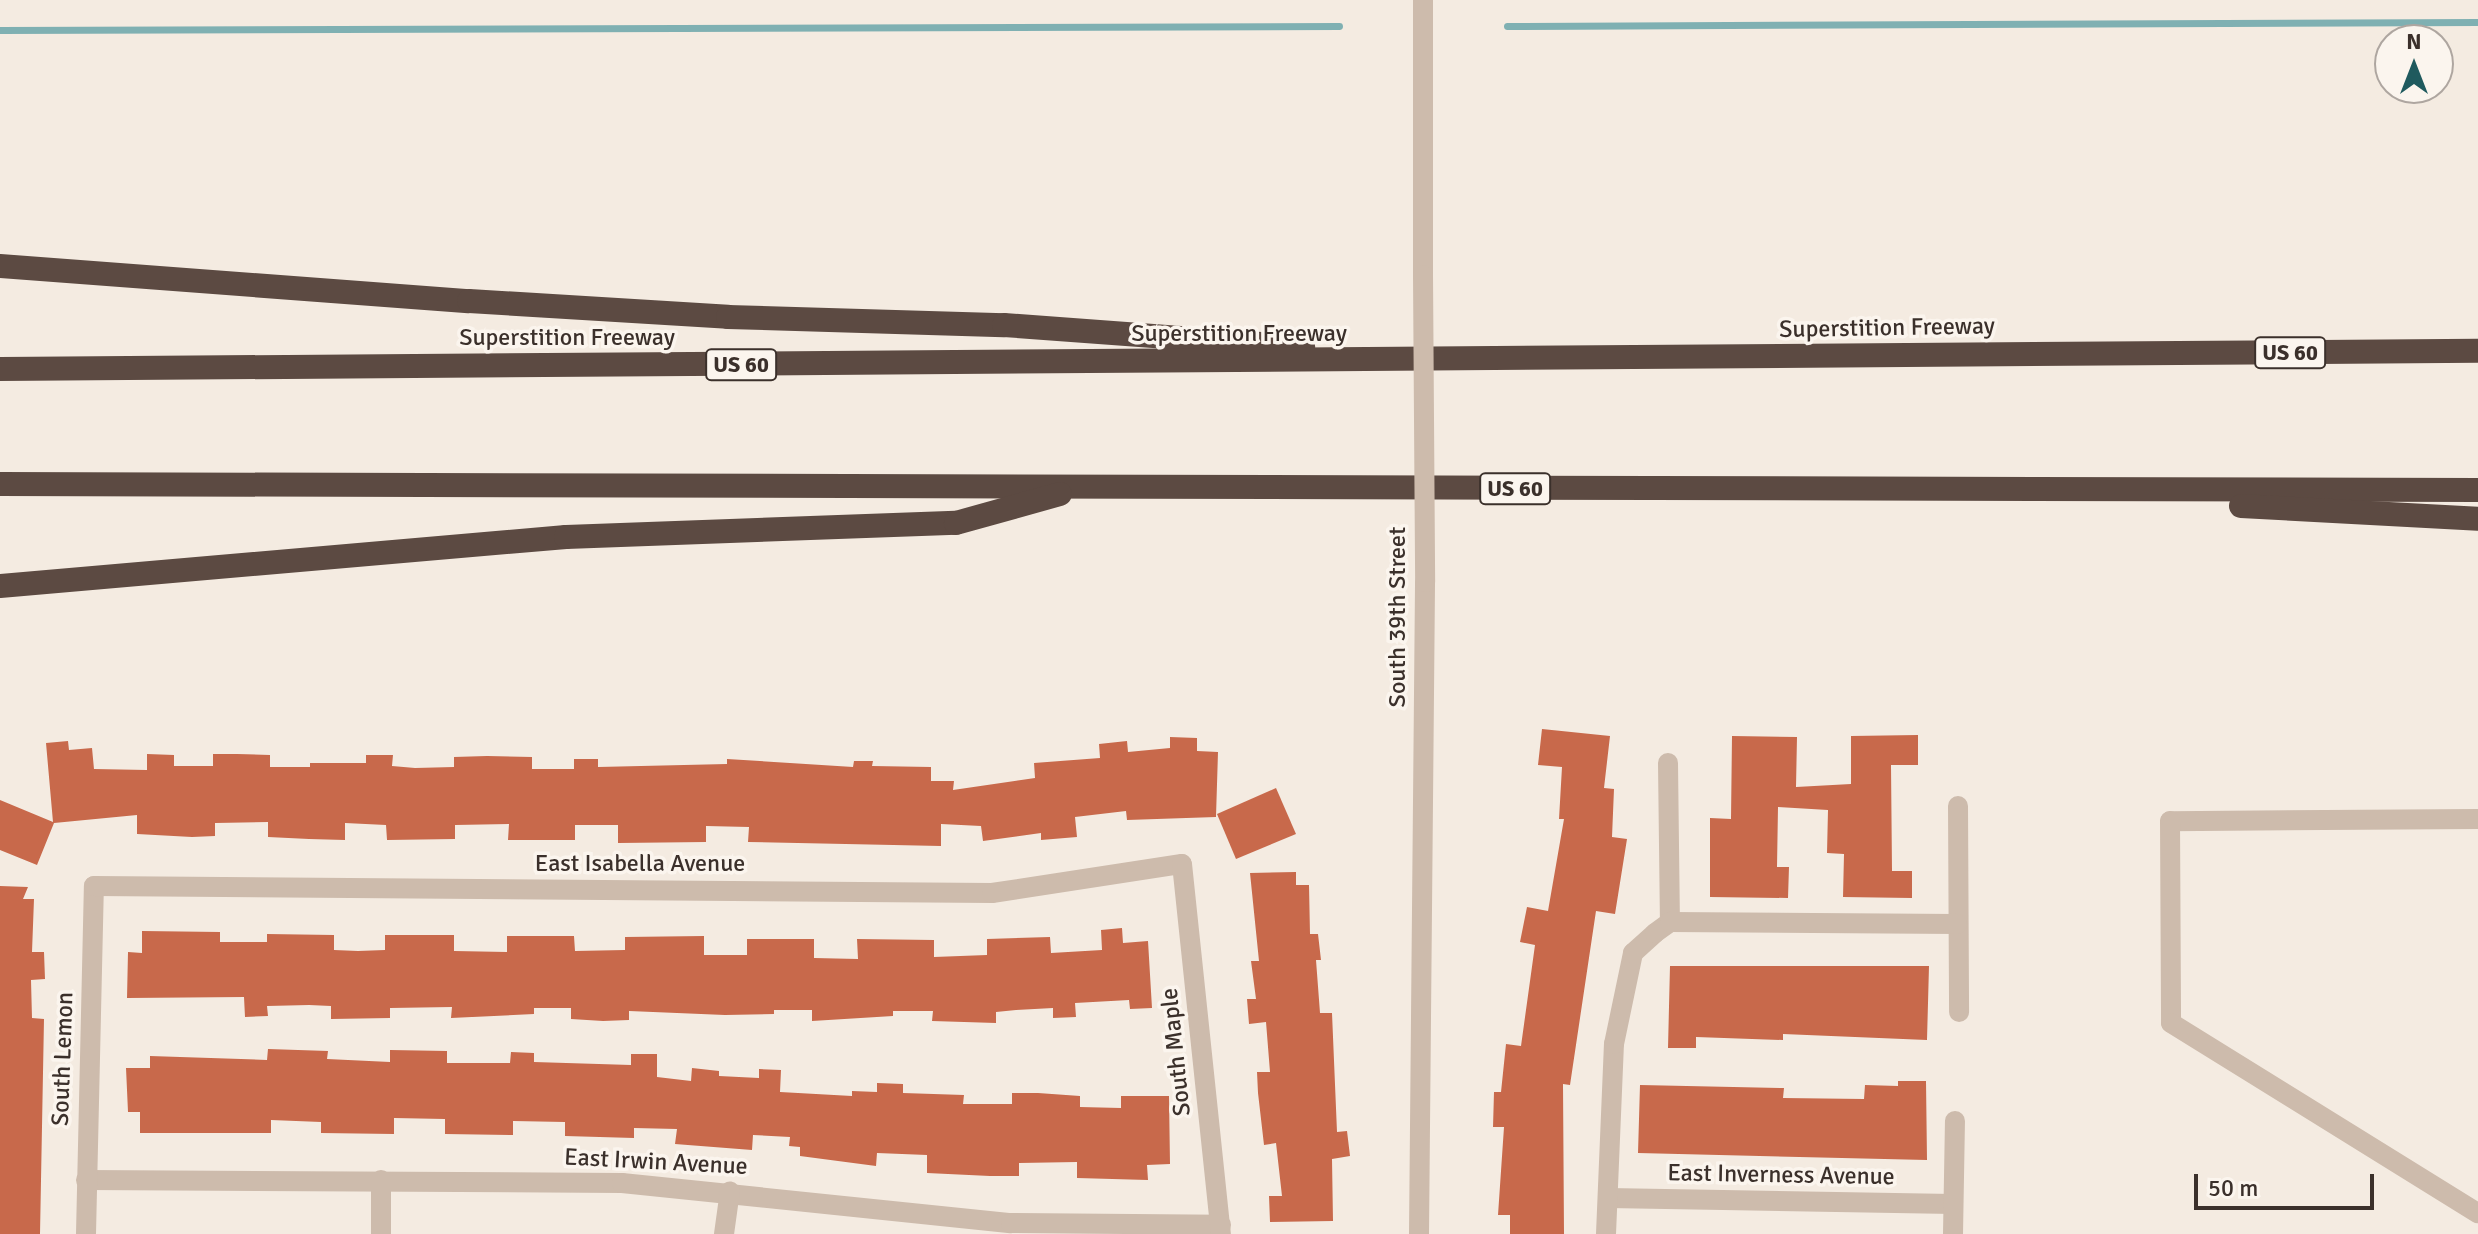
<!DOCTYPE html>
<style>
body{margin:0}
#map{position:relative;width:2478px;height:1234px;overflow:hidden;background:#f4ebe1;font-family:Signika,sans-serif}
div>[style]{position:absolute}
.stream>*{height:7px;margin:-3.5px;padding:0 3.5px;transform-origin:3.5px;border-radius:3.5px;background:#7fb0b2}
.building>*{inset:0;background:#c8694b}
.minor>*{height:20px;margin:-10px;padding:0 10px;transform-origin:10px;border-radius:10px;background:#cdbbac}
.highway>*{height:24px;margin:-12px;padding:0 12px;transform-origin:12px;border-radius:12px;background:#5c4a42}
.minor-bridge>*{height:20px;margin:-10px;padding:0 10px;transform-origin:10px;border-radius:10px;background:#cdbbac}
span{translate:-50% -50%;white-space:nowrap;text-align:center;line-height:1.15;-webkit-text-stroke:7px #fbf5ee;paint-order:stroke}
.shield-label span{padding:2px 6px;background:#fbf5ee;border:2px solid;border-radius:6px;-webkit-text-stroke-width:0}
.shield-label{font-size:22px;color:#3b302b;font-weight:700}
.street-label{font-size:24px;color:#3b302b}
.north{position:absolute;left:2374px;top:24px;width:80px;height:80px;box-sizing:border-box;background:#fbf5ee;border:2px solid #aea6a0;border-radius:50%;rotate:0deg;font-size:22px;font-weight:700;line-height:32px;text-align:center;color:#3b302b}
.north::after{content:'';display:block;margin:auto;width:28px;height:36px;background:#1f5a5e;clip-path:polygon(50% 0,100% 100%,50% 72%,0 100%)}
.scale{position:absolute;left:2194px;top:1174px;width:180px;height:36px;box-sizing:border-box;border:4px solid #3b302b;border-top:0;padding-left:10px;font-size:24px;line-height:28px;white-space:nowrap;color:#3b302b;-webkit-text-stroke:6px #fbf5ee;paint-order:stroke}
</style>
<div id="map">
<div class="stream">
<div style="left:1507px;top:26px;width:971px;rotate:-0.24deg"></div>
<div style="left:0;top:30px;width:1339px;rotate:-0.17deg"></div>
</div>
<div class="building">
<div style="clip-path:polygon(1542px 729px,1610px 736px,1604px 788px,1614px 789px,1612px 837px,1627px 839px,1615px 914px,1596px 911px,1570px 1085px,1563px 1084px,1564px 1234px,1510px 1234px,1510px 1215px,1498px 1215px,1504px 1127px,1493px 1127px,1494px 1092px,1501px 1092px,1506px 1044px,1521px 1046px,1535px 945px,1520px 942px,1527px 907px,1548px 911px,1564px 819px,1559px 819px,1562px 767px,1538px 765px)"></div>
<div style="clip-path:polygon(1918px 735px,1918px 765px,1891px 765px,1892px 871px,1912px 871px,1912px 898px,1843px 897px,1844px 854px,1827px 853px,1828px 810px,1778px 807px,1777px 867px,1789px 867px,1788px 898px,1710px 897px,1710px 818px,1731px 819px,1732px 736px,1797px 737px,1796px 787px,1851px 784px,1851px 736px)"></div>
<div style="clip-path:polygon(1170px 737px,1197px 738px,1197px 751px,1218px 752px,1216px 817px,1127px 820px,1126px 811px,1075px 817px,1077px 837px,1041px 840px,1041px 833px,983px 841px,981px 826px,941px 824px,941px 846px,748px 842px,749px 827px,706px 826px,706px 842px,618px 843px,618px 825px,575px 825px,575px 840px,508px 840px,509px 824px,455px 825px,455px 839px,387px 840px,386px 825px,345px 823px,345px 840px,309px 839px,268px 837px,268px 822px,215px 823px,215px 836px,192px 837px,137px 834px,137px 815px,54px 823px,37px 865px,0 850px,0 800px,53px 822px,46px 743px,68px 741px,69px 750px,92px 748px,94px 769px,147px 770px,147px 754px,174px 755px,174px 766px,213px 766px,213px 754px,237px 754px,270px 755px,270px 767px,310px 767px,310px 763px,366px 763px,366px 755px,393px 755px,392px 766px,415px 768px,454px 767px,454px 757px,487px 756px,532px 757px,532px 769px,574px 769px,574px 759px,598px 759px,598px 767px,727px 764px,727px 759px,853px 767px,854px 761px,873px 761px,872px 766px,931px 767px,931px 781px,954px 781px,953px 790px,1035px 778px,1034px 763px,1100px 758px,1099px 744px,1127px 741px,1128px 752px,1170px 748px)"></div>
<div style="clip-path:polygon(1276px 788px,1296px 834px,1236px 859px,1217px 814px)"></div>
<div style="clip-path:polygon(1296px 872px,1296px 885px,1309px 885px,1310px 934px,1318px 934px,1321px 960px,1316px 960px,1320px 1013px,1332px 1013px,1337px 1132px,1347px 1131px,1350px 1156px,1332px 1159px,1333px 1221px,1270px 1222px,1269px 1196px,1282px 1196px,1276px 1143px,1264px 1145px,1258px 1093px,1257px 1072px,1270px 1072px,1266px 1022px,1249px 1024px,1247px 999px,1256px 999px,1251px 961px,1259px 961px,1250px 873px)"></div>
<div style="clip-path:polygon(0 886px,28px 887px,23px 899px,34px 899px,32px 952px,44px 952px,45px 979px,31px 980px,32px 1018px,44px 1019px,40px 1234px,0 1234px)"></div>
<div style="clip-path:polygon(1122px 928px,1123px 943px,1148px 941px,1152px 1008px,1130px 1009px,1129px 1000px,1075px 1003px,1076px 1017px,1053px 1018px,1053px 1008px,1016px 1010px,996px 1012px,996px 1023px,932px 1021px,933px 1011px,893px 1011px,893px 1016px,812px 1021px,812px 1010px,774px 1010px,774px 1014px,725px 1015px,629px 1011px,629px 1020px,603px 1021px,571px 1019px,571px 1008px,534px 1008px,534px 1014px,451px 1018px,452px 1007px,390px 1008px,390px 1018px,331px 1019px,331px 1006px,309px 1005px,267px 1006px,268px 1016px,245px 1017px,244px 997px,127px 998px,128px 952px,142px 953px,142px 931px,220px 932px,220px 942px,267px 942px,267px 934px,334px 935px,334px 950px,358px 951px,385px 950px,385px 935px,454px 935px,454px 951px,507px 952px,507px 936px,574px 936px,575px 951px,625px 950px,625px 937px,704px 936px,704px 955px,747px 955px,747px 939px,814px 939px,814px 958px,858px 959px,857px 939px,934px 940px,934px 957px,987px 955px,987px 939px,1050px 937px,1051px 953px,1102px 950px,1101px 930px)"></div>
<div style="clip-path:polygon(1670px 966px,1929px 966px,1927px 1040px,1783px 1034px,1783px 1040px,1696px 1037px,1696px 1048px,1668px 1048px)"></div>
<div style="clip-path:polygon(268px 1049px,328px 1051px,327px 1059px,390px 1062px,390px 1050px,447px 1051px,447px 1063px,510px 1063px,511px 1052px,534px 1053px,534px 1062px,631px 1065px,631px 1054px,657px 1054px,657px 1077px,691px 1081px,692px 1068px,719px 1071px,719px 1076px,759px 1078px,759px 1069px,781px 1070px,780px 1092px,852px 1096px,852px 1091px,877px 1092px,877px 1083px,903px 1084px,903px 1093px,964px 1095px,963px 1104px,1012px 1104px,1012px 1093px,1038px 1093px,1080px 1096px,1080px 1107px,1121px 1108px,1121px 1096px,1169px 1096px,1170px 1164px,1147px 1165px,1148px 1180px,1077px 1178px,1077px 1162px,1019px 1163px,1019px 1176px,990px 1176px,927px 1173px,927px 1155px,877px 1153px,876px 1166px,800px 1156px,800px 1147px,789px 1146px,790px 1137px,753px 1135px,752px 1150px,675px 1144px,677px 1129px,634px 1128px,634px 1138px,565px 1136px,565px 1122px,513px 1121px,513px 1135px,445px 1134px,445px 1119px,394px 1118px,394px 1134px,321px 1133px,321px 1122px,271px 1120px,271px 1133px,140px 1133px,140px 1112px,128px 1112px,126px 1068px,150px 1068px,150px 1056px,267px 1060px)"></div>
<div style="clip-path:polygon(1898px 1081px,1926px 1081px,1927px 1160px,1638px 1153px,1640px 1085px,1784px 1088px,1783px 1098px,1864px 1099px,1865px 1085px,1898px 1086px)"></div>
</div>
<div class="minor">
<div style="left:1423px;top:0;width:275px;rotate:90deg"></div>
<div style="left:1668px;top:763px;width:159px;rotate:89.3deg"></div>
<div style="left:1958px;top:806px;width:206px;rotate:89.7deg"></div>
<div style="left:2478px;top:819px;width:308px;rotate:179.6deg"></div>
<div style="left:2170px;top:821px;width:202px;rotate:89.7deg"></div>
<div style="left:2171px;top:1023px;width:361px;rotate:31.8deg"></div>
<div style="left:86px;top:1180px;width:536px;rotate:0.32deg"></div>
<div style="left:622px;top:1183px;width:391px;rotate:5.9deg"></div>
<div style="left:1011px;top:1223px;width:210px;rotate:0.5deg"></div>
<div style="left:381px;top:1180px;width:54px;rotate:90deg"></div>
<div style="left:1608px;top:1198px;width:345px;rotate:1deg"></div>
<div style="left:86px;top:1234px;width:348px;rotate:-88.7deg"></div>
<div style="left:94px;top:886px;width:898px;rotate:0.45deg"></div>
<div style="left:992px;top:893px;width:192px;rotate:-8.7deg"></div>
<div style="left:1182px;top:864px;width:372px;rotate:84deg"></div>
<div style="left:724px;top:1234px;width:43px;rotate:-82.1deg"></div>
<div style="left:1419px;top:1234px;width:652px;rotate:-89.47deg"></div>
<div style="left:1606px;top:1234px;width:190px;rotate:-87.6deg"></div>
<div style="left:1614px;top:1044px;width:93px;rotate:-78.2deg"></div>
<div style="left:1633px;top:953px;width:30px;rotate:-42deg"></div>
<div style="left:1655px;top:933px;width:19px;rotate:-36deg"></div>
<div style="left:1670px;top:922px;width:287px;rotate:0.4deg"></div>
<div style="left:1953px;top:1234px;width:113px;rotate:-89deg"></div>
</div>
<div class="highway">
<div style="left:0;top:266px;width:470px;rotate:4.3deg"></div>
<div style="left:469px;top:301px;width:259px;rotate:3.5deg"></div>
<div style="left:728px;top:317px;width:276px;rotate:1.7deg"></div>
<div style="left:1004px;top:325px;width:300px;rotate:4.2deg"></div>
<div style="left:0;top:369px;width:2478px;rotate:-0.42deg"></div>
<div style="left:0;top:484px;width:2478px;rotate:0.14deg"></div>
<div style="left:2241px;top:506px;width:237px;rotate:3.1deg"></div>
<div style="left:0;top:586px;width:568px;rotate:-4.95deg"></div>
<div style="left:566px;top:537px;width:390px;rotate:-2.1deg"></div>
<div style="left:956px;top:523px;width:108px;rotate:-15.6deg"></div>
</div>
<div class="minor-bridge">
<div style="left:1423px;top:275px;width:307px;rotate:89.6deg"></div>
</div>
<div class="shield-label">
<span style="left:2290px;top:353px">US 60</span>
<span style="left:741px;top:365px">US 60</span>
<span style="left:1515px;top:489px">US 60</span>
</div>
<div class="street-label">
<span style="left:1887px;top:328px;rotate:-1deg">Superstition Freeway</span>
<span style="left:1239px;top:334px">Superstition Freeway</span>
<span style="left:567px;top:338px">Superstition Freeway</span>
<span style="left:1398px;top:617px;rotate:-90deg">South 39th Street</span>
<span style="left:640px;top:864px">East Isabella Avenue</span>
<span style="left:1176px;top:1052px;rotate:-96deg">South Maple</span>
<span style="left:63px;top:1059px;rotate:-88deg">South Lemon</span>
<span style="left:656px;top:1162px;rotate:3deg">East Irwin Avenue</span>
<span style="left:1781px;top:1175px;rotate:1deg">East Inverness Avenue</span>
</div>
<div class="north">N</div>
<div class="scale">50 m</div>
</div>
